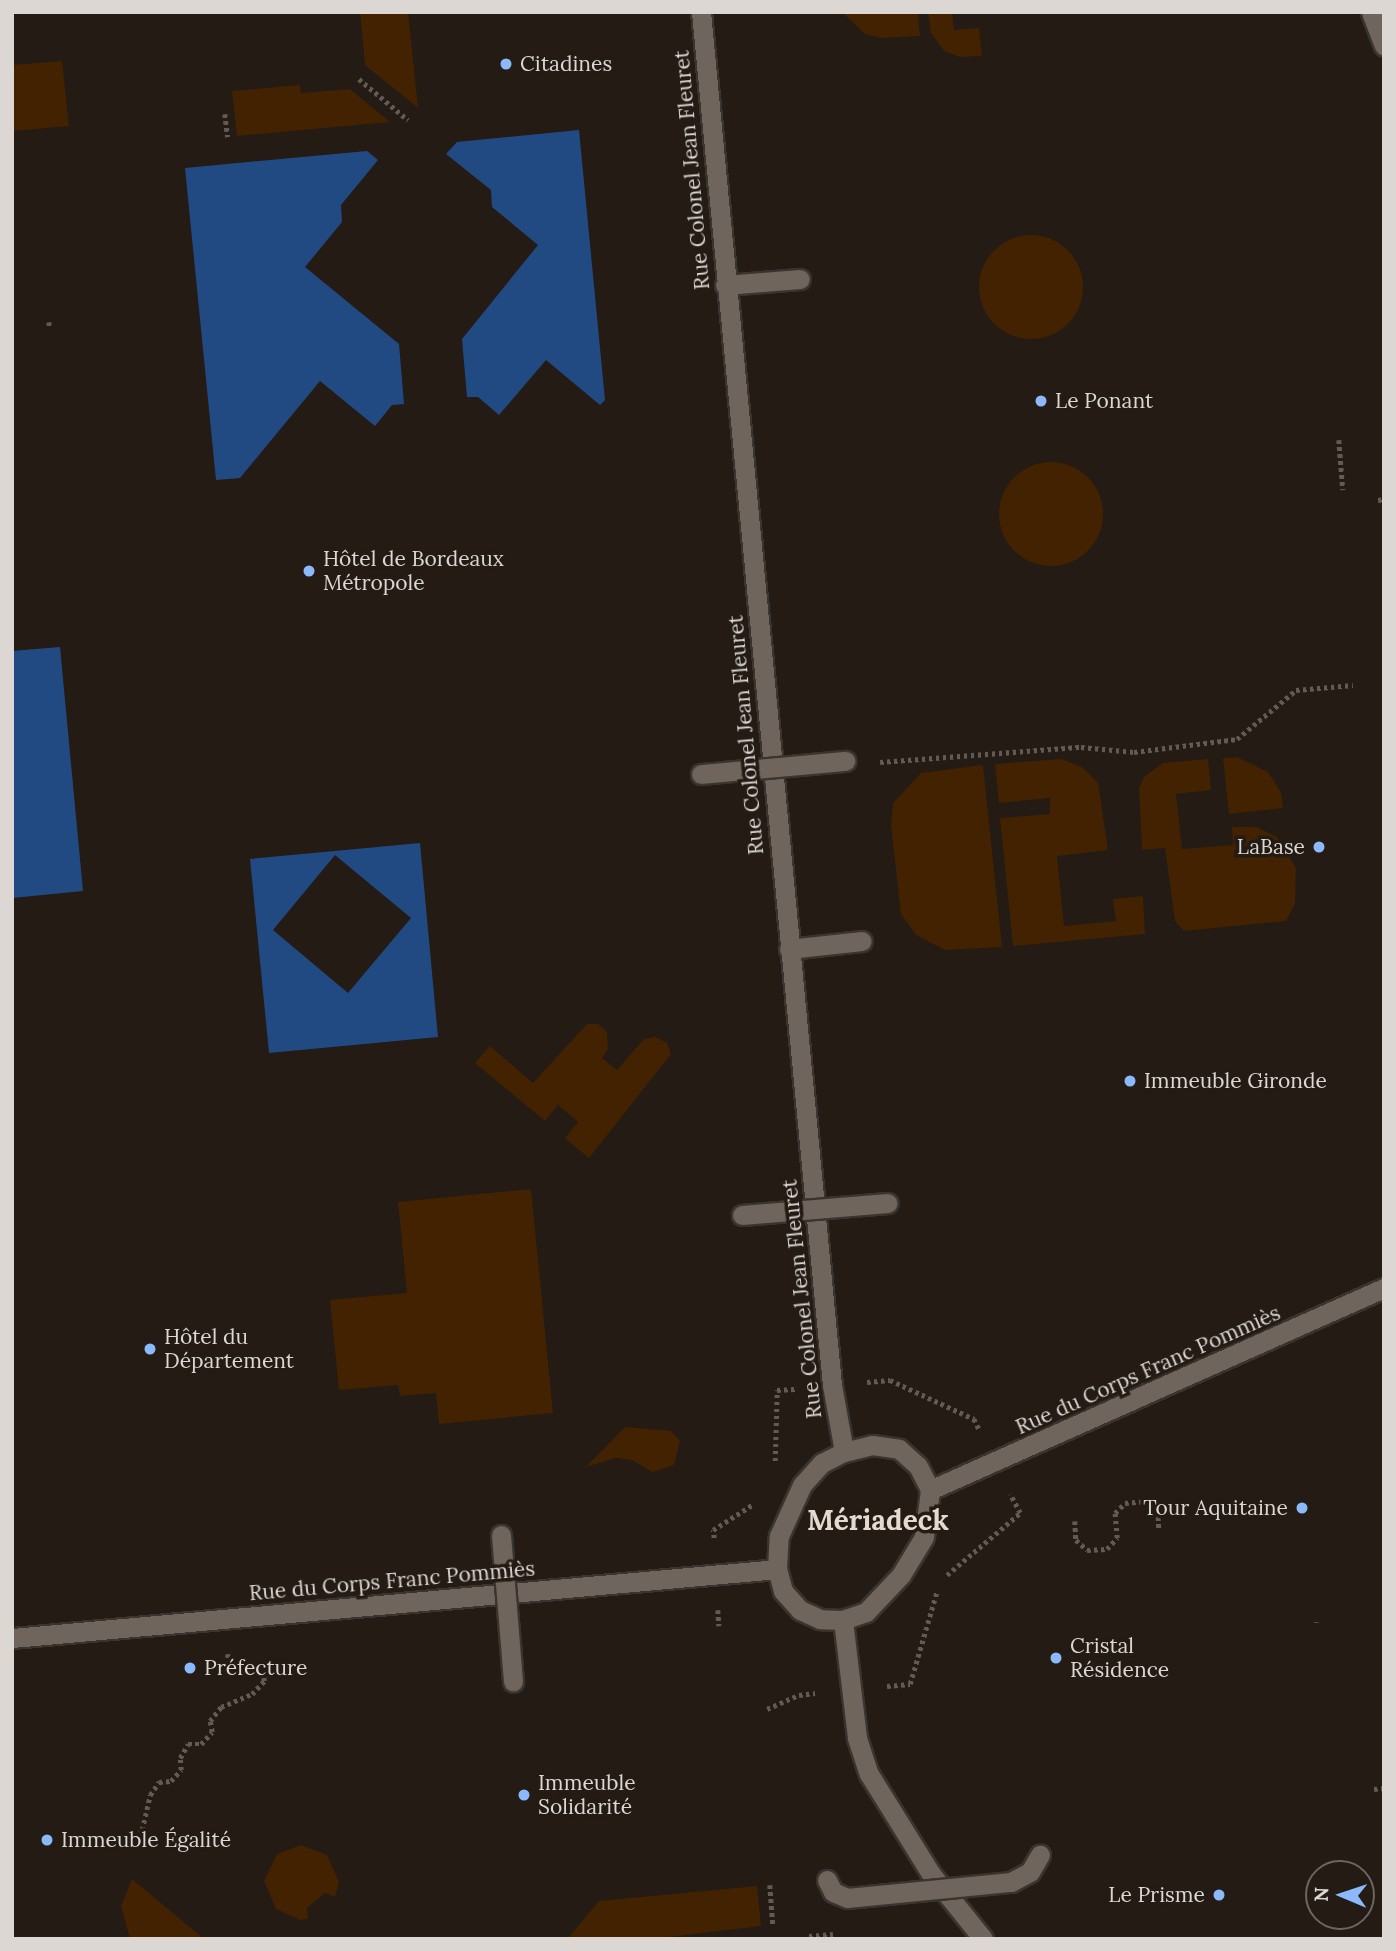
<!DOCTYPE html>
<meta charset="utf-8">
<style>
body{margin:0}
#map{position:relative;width:1396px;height:1951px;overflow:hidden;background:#231b14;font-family:Lora,serif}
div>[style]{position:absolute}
.green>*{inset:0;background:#422200}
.round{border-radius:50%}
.water>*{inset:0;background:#224a82}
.path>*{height:4.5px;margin-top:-2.25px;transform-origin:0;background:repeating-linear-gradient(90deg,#625b55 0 3.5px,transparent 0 7px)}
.roads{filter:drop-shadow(2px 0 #3a3430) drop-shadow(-2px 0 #3a3430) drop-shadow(0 2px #3a3430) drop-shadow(0 -2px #3a3430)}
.service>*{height:19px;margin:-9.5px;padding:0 9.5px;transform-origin:9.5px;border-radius:9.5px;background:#6f655c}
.minor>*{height:19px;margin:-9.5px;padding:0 9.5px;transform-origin:9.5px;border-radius:9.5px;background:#6f655c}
.tertiary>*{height:19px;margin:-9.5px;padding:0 9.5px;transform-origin:9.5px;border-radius:9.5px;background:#6f655c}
.secondary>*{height:19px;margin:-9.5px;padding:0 9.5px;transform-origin:9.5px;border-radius:9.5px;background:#6f655c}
.bridges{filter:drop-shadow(2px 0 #3a3430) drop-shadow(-2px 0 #3a3430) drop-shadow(0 2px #3a3430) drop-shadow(0 -2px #3a3430)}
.pedestrian-bridge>*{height:19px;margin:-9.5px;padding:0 9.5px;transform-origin:9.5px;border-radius:9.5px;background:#6f655c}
.dots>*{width:19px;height:19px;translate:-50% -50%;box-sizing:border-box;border:4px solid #231b14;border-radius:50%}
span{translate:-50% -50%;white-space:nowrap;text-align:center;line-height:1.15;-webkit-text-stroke:7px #231b14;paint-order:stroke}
.poi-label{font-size:21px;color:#dcd7d2}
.left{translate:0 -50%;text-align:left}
.right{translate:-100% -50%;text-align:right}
.street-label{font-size:21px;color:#dcd7d2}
.district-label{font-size:28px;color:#e6dad0;font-weight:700}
.frame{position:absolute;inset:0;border:14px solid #dcd7d2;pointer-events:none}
.north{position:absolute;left:1305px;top:1860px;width:70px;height:70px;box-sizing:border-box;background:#231b14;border:2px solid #6d6660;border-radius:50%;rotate:272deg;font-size:19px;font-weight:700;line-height:28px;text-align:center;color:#dcd7d2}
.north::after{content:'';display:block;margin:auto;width:24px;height:32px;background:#8cb9fc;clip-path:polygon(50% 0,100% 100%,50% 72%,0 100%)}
</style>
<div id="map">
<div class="green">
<div style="clip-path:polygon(360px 12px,408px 12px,418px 108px,365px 65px)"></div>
<div style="clip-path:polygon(842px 12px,918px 12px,920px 36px,881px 38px,865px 34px)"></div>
<div style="clip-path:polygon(928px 12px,952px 12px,954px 30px,979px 28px,982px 56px,960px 57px,944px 51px,931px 33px)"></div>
<div style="clip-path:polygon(62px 61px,69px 126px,12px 131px,12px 65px)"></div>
<div style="clip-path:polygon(300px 85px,301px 93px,350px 89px,390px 122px,237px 136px,232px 91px)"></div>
<div class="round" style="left:979px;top:235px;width:104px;height:104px"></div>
<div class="round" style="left:999px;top:462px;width:104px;height:104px"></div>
<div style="clip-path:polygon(1237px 757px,1268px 772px,1281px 792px,1283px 808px,1229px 814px,1223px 758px)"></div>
<div style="clip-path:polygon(1061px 759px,1082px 767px,1098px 783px,1108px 850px,1057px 856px,1064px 926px,1116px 921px,1113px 899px,1143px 896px,1145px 934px,1013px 946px,1000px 818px,1050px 814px,1050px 798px,999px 803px,995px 764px)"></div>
<div style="clip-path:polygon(1208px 759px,1211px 790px,1176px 794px,1182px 849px,1233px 845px,1232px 827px,1256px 827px,1277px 837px,1296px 868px,1295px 904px,1286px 921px,1184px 931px,1175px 921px,1165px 848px,1142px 850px,1139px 788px,1144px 777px,1163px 763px)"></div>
<div style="clip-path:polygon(983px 765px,1002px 947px,945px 950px,916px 935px,901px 914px,891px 825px,893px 803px,921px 773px)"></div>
<div style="clip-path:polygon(587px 1024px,598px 1024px,607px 1032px,608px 1049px,602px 1058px,617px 1070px,644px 1039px,655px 1037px,667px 1043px,671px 1054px,589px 1158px,565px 1138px,578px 1122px,558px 1105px,545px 1121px,475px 1063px,490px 1046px,533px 1083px)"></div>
<div style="clip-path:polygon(531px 1189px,553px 1413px,439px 1424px,436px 1393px,400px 1396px,398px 1385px,339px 1390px,330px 1300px,407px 1293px,398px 1202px)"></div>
<div style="clip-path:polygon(625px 1427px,671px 1431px,680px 1441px,674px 1465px,652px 1472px,632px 1460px,615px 1458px,586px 1467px)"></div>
<div style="clip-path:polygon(301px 1845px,327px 1855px,339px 1882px,335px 1897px,325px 1893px,307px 1908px,308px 1919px,300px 1920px,276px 1909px,264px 1881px,277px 1854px)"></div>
<div style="clip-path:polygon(132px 1879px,204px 1939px,130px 1939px,121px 1906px)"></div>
<div style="clip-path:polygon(757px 1886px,761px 1926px,653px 1939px,567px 1939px,599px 1901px)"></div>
</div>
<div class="water">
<div style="clip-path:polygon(579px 130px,605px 400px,600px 405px,546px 360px,499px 415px,478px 397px,467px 397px,462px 339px,538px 245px,492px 207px,491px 190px,446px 154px,457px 142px)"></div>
<div style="clip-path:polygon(367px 151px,378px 160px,341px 205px,342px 222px,305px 267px,399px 344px,404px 404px,392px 405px,375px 426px,320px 381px,240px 478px,216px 480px,185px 168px)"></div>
<div style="clip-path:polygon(60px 647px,83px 891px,12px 898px,12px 651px)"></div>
<div style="clip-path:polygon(evenodd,420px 843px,438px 1037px,269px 1053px,250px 859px,420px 843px,335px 855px,411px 918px,348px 993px,273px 930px,335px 855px)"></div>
</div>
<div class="path">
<div style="left:359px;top:79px;width:64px;rotate:39.9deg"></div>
<div style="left:225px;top:114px;width:23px;rotate:83deg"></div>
<div style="left:49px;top:322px;width:6px;rotate:81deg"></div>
<div style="left:1339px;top:440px;width:50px;rotate:85.4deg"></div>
<div style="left:1378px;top:500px;width:6px;rotate:-9deg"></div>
<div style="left:880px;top:762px;width:202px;rotate:-4.3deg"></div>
<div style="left:1081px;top:747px;width:53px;rotate:5.4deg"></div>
<div style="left:1134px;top:752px;width:104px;rotate:-7.2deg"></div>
<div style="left:1237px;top:739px;width:77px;rotate:-39.7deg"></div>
<div style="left:1296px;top:690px;width:57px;rotate:-5deg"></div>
<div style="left:867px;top:1382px;width:23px;rotate:-5deg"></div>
<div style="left:890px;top:1380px;width:93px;rotate:24.9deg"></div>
<div style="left:974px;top:1419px;width:11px;rotate:63deg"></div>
<div style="left:775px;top:1461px;width:71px;rotate:-88.4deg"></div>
<div style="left:777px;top:1390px;width:18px;rotate:-3deg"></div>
<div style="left:1075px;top:1521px;width:19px;rotate:87deg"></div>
<div style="left:1076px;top:1540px;width:15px;rotate:42deg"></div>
<div style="left:1087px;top:1550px;width:20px;rotate:-3deg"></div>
<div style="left:1107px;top:1549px;width:15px;rotate:-48deg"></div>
<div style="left:1117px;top:1538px;width:25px;rotate:-95deg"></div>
<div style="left:1115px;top:1513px;width:14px;rotate:-45deg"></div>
<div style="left:1125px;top:1503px;width:22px;rotate:-5deg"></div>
<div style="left:1147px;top:1501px;width:14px;rotate:39deg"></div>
<div style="left:1158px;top:1510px;width:20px;rotate:87deg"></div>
<div style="left:714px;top:1538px;width:8px;rotate:-97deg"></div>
<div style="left:713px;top:1530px;width:46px;rotate:-32.7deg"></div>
<div style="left:947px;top:1575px;width:96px;rotate:-40.3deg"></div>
<div style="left:1020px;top:1513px;width:21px;rotate:-118deg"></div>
<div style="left:718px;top:1610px;width:16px;rotate:86deg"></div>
<div style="left:1316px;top:1623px;width:1px;rotate:-90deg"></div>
<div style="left:228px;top:1654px;width:13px;rotate:86deg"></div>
<div style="left:887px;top:1686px;width:23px;rotate:-5deg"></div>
<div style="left:910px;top:1684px;width:97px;rotate:-73.8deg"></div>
<div style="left:767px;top:1709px;width:35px;rotate:-24deg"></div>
<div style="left:799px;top:1695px;width:16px;rotate:-7deg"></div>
<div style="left:1374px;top:1789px;width:10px;rotate:-6deg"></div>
<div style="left:130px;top:1843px;width:18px;rotate:-47deg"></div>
<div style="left:142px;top:1830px;width:36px;rotate:-77deg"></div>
<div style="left:150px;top:1795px;width:16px;rotate:-55deg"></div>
<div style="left:159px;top:1782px;width:12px;rotate:-5deg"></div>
<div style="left:171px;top:1781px;width:15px;rotate:-48deg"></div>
<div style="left:181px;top:1770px;width:12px;rotate:-95deg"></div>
<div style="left:180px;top:1758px;width:16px;rotate:-60deg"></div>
<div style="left:188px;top:1744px;width:13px"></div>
<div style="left:201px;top:1744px;width:16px;rotate:-47deg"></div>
<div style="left:212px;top:1732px;width:11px;rotate:-100deg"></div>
<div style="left:210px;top:1721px;width:18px;rotate:-52deg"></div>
<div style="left:221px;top:1707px;width:34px;rotate:-23deg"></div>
<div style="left:252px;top:1694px;width:18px;rotate:-47deg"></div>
<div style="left:264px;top:1681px;width:16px;rotate:-97deg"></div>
<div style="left:770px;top:1885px;width:40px;rotate:85.7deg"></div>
<div style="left:809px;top:1936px;width:24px;rotate:-5deg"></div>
</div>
<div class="roads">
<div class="service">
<div style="left:725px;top:285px;width:75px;rotate:-4.6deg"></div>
<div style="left:789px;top:949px;width:73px;rotate:-6.3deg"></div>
</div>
<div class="minor">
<div style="left:701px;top:12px;width:1379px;rotate:84.55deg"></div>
<div style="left:832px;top:1385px;width:68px;rotate:79.8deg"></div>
</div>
<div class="tertiary">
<div style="left:872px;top:1445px;width:27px;rotate:8deg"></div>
<div style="left:899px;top:1449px;width:25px;rotate:42deg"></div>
<div style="left:918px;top:1466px;width:27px;rotate:63deg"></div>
<div style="left:930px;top:1490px;width:47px;rotate:97.3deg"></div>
<div style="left:924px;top:1537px;width:44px;rotate:121.2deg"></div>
<div style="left:901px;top:1575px;width:51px;rotate:133.4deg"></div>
<div style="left:866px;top:1612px;width:24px;rotate:161deg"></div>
<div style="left:843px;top:1620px;width:23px;rotate:-178deg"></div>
<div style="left:820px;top:1619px;width:22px;rotate:-156deg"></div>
<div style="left:800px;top:1610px;width:25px;rotate:-132deg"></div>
<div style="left:783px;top:1591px;width:23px;rotate:-105deg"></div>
<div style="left:777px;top:1569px;width:33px;rotate:-87deg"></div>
<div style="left:779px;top:1536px;width:56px;rotate:-65.7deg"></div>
<div style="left:802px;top:1485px;width:30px;rotate:-48deg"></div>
<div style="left:822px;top:1463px;width:25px;rotate:-27deg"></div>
<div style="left:844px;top:1452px;width:29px;rotate:-14deg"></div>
<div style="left:930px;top:1490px;width:497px;rotate:-24deg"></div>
<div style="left:843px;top:1620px;width:119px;rotate:83.2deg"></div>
<div style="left:857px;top:1738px;width:38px;rotate:72deg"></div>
<div style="left:869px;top:1774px;width:118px;rotate:58.2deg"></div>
<div style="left:931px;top:1874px;width:83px;rotate:51.3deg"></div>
<div style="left:12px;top:1638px;width:768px;rotate:-5.15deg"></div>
</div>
<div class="secondary">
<div style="left:1371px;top:12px;width:36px;rotate:69deg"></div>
</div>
</div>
<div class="bridges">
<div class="pedestrian-bridge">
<div style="left:701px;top:774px;width:145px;rotate:-5.2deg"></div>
<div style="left:742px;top:1215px;width:146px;rotate:-4.7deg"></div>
<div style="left:501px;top:1535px;width:147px;rotate:85.3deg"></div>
<div style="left:827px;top:1880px;width:13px;rotate:63deg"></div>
<div style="left:833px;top:1892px;width:15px;rotate:23deg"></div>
<div style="left:847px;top:1898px;width:165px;rotate:-5.6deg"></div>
<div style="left:1011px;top:1882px;width:21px;rotate:-28deg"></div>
<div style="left:1030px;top:1872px;width:20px;rotate:-60deg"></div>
</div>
</div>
<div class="dots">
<div style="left:506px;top:64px;background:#8cb9fc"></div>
<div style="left:1041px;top:401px;background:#8cb9fc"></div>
<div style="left:309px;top:571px;background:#8cb9fc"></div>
<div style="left:1319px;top:847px;background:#8cb9fc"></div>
<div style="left:1130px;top:1081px;background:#8cb9fc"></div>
<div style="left:150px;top:1349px;background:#8cb9fc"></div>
<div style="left:1302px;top:1508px;background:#8cb9fc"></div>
<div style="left:1056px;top:1658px;background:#8cb9fc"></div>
<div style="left:190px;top:1668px;background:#8cb9fc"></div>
<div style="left:524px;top:1795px;background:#8cb9fc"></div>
<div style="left:47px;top:1840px;background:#8cb9fc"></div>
<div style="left:1219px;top:1895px;background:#8cb9fc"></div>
</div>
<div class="poi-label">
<span class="left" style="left:520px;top:64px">Citadines</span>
<span class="left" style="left:1055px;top:401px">Le Ponant</span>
<span class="left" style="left:323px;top:571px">Hôtel de Bordeaux<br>Métropole</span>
<span class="right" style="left:1305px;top:847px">LaBase</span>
<span class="left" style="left:1144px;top:1081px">Immeuble Gironde</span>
<span class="left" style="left:164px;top:1349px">Hôtel du<br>Département</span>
<span class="right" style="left:1288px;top:1508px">Tour Aquitaine</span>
<span class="left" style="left:1070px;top:1658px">Cristal<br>Résidence</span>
<span class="left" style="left:204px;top:1668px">Préfecture</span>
<span class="left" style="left:538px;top:1795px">Immeuble<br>Solidarité</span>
<span class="left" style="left:61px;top:1840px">Immeuble Égalité</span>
<span class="right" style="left:1205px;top:1895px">Le Prisme</span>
</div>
<div class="street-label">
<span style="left:692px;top:170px;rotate:-95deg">Rue Colonel Jean Fleuret</span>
<span style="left:746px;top:735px;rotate:-95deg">Rue Colonel Jean Fleuret</span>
<span style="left:802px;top:1299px;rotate:-96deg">Rue Colonel Jean Fleuret</span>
<span style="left:1148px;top:1370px;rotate:-24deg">Rue du Corps Franc Pommiès</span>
<span style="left:392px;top:1581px;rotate:-5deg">Rue du Corps Franc Pommiès</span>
</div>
<div class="district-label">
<span style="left:878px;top:1520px">Mériadeck</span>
</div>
<div class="frame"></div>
<div class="north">N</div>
</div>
